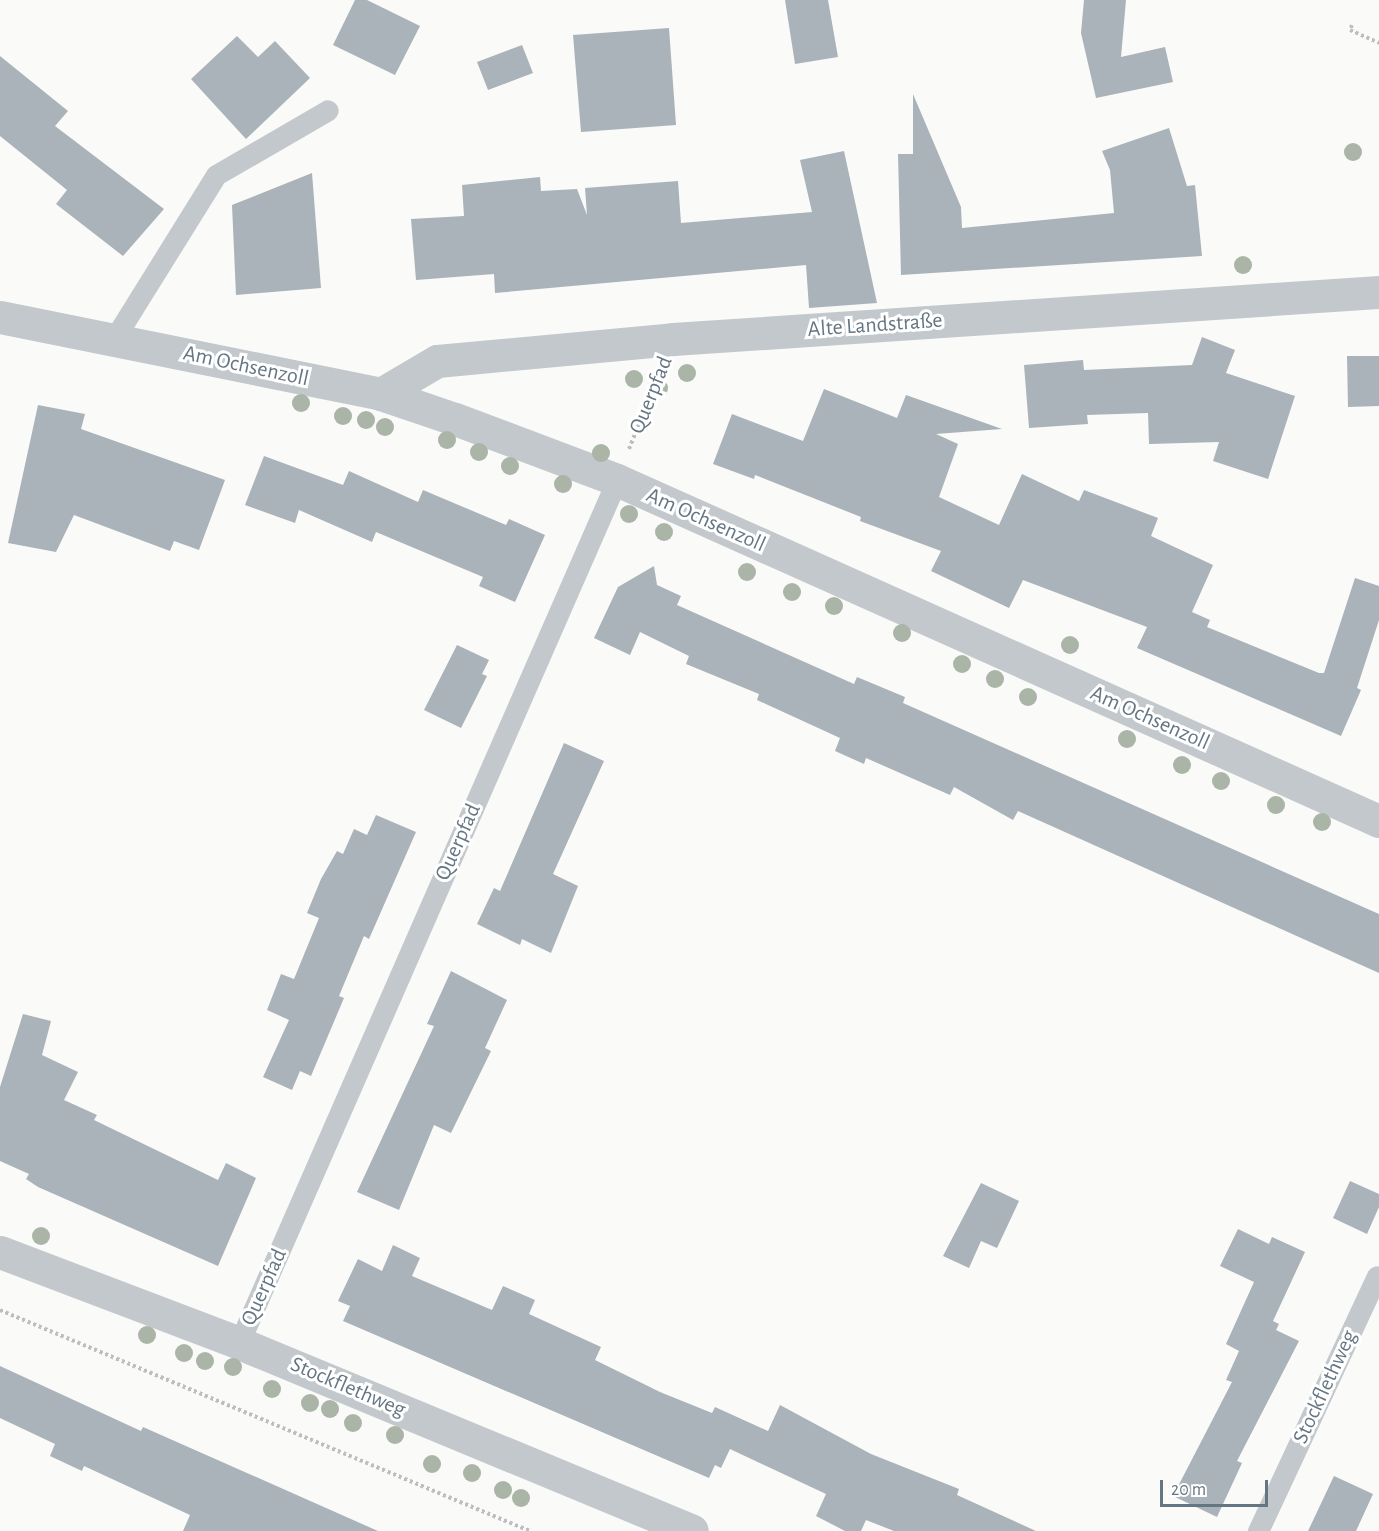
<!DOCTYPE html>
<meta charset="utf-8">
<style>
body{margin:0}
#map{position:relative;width:1379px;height:1531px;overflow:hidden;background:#fafaf8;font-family:"Alegreya Sans",sans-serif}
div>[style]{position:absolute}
.building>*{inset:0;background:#aab3b9}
.path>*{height:4px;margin-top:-2px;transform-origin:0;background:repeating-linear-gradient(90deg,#bbbfc2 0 3px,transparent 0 6px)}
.service>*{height:21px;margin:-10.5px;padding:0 10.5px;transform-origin:10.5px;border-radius:10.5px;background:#c3c8cc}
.minor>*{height:33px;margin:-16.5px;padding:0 16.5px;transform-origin:16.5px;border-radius:16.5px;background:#c3c8cc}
.trees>*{width:18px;height:18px;margin:-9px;border-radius:50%;background:#aab4a7}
span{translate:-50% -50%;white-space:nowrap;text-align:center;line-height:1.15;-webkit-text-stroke:6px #fff;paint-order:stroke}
.street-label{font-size:22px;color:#657683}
.scale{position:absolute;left:1160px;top:1480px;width:108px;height:27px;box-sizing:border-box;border:3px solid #657683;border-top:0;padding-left:8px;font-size:18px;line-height:21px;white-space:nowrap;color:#657683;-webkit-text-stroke:4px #fff;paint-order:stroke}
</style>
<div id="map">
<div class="building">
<div style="clip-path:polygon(355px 0,367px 0,420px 26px,395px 75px,333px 45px)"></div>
<div style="clip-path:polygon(785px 0,828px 0,838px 57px,795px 64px)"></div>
<div style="clip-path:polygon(1084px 0,1126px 0,1121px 57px,1165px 47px,1173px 82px,1096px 98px,1081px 33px)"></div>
<div style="clip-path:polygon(669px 28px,676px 125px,581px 132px,573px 35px)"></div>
<div style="clip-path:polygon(237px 36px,258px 57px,275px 41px,310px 78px,246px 139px,191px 79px)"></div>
<div style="clip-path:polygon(522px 45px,533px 73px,488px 90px,477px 62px)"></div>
<div style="clip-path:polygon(0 56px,68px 111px,55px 126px,164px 209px,123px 256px,56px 204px,67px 190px,0 136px)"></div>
<div style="clip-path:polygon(913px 94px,961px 207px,962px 228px,1114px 213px,1110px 170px,1102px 151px,1169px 128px,1187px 186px,1195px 185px,1202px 256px,901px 275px,898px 154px,913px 154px)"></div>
<div style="clip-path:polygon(844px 151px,877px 303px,809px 308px,806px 265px,495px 293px,494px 274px,416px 280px,411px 219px,464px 216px,462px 185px,540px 177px,541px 191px,577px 189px,587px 215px,585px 188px,678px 181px,681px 223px,812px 212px,800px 160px)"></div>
<div style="clip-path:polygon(312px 173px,321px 288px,236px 295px,232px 205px)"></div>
<div style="clip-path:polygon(1202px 337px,1235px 350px,1226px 373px,1295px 396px,1268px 479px,1213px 461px,1219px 442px,1149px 444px,1148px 413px,1087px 415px,1088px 424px,1029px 428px,1024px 365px,1083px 360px,1084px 370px,1192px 365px)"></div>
<div style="clip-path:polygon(1347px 356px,1379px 356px,1379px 406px,1348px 407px)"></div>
<div style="clip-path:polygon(824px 389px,897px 418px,906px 395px,1002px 429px,936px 434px,958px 444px,939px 497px,999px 525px,1022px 474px,1079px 501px,1084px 490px,1158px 518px,1151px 536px,1213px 565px,1192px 612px,1210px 620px,1207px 627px,1319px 673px,1324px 673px,1355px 578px,1379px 586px,1379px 620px,1357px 688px,1361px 690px,1341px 736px,1137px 648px,1147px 627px,1023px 580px,1009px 608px,931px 571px,941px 551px,860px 521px,861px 517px,755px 475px,754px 479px,713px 464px,732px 414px,803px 441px)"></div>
<div style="clip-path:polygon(38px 405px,85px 414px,81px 429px,225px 480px,199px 550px,174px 541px,170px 551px,74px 515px,56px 552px,8px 543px)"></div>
<div style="clip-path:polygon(264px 456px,343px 485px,349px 471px,418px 502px,423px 490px,506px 525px,509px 519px,545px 535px,515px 602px,479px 586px,483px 577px,376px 532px,372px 542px,299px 510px,295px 523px,245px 505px)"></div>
<div style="clip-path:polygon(654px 566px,657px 585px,681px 596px,677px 605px,854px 684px,857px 677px,905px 697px,903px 703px,1379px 914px,1379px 973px,1018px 811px,1013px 820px,954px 787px,950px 795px,866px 758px,864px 764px,835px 751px,840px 738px,757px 700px,759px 694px,686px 664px,689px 656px,640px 632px,630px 655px,594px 638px,618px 587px)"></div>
<div style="clip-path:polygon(457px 645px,489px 660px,482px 674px,487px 676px,461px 728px,424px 710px)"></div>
<div style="clip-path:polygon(564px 743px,604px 761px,553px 874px,578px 886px,551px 953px,522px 939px,520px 945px,477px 924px,494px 888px,500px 891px)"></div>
<div style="clip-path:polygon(376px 815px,416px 832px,369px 939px,364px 936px,339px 996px,344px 998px,311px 1076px,300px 1071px,292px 1090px,263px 1077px,289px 1020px,267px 1010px,281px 974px,294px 979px,319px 918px,307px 913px,321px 879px,337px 851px,343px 854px,354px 829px,367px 835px)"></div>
<div style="clip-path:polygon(451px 971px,507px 1000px,485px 1048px,491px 1051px,451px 1133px,434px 1125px,399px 1210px,357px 1192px,434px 1026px,427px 1024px)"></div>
<div style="clip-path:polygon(23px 1014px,51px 1021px,42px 1055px,78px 1072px,64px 1100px,97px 1115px,94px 1120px,218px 1180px,226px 1163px,256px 1178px,218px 1266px,38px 1187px,26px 1179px,29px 1174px,0 1161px,0 1087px)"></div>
<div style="clip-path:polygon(1350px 1181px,1379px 1194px,1379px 1207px,1367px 1234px,1333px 1218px)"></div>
<div style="clip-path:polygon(981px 1183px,1019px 1201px,997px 1248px,981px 1241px,969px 1268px,943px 1256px)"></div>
<div style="clip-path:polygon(1238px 1229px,1269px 1244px,1272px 1237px,1305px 1252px,1273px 1321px,1279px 1324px,1276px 1330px,1299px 1341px,1237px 1461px,1242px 1463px,1217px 1517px,1173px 1496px,1232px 1382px,1226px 1380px,1239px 1351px,1226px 1344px,1254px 1282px,1220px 1266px)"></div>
<div style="clip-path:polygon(393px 1245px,420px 1258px,412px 1276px,492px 1310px,503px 1286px,535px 1300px,529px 1314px,601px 1347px,595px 1360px,660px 1392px,712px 1413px,715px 1407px,768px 1431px,780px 1405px,871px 1454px,959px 1489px,957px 1495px,1036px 1531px,894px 1531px,866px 1520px,861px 1531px,845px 1531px,816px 1516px,826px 1494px,730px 1449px,721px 1468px,715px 1465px,709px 1478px,343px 1321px,350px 1306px,338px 1301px,358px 1259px,382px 1271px)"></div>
<div style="clip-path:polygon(0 1366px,141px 1431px,143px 1427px,378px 1531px,183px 1531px,190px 1515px,84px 1466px,82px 1471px,50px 1456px,55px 1444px,0 1418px)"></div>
<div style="clip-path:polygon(1334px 1476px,1373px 1494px,1356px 1531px,1308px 1531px)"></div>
</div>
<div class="path">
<div style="left:1352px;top:25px;width:5px;rotate:112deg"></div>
<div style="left:1350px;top:30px;width:32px;rotate:24deg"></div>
<div style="left:629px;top:449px;width:79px;rotate:-68.3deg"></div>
<div style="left:0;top:1310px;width:574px;rotate:22.64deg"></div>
</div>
<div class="service">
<div style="left:114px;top:339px;width:193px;rotate:-58.1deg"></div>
<div style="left:216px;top:175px;width:129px;rotate:-30.1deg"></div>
<div style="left:239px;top:1343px;width:942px;rotate:-66.35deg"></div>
<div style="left:1258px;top:1531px;width:281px;rotate:-65deg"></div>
</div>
<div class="minor">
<div style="left:0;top:317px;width:389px;rotate:11.4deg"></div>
<div style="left:381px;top:394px;width:78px;rotate:18.7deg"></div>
<div style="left:455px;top:419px;width:173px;rotate:20.6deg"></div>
<div style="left:617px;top:480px;width:835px;rotate:24.11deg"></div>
<div style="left:381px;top:394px;width:65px;rotate:-30.5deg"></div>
<div style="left:437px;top:361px;width:237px;rotate:-5.3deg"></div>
<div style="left:673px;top:339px;width:708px;rotate:-3.81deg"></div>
<div style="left:0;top:1252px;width:256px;rotate:20.8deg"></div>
<div style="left:239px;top:1343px;width:490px;rotate:22.5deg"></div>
</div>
<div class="trees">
<div style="left:1353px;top:152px"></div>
<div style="left:1243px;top:265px"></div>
<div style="left:687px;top:373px"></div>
<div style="left:634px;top:379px"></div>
<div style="left:659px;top:388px"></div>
<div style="left:301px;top:403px"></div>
<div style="left:343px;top:416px"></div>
<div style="left:366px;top:420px"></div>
<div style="left:385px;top:427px"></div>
<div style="left:447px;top:440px"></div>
<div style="left:479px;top:452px"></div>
<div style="left:601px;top:453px"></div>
<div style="left:510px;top:466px"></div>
<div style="left:563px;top:484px"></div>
<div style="left:629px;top:514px"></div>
<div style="left:664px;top:532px"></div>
<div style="left:747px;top:572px"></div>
<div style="left:792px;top:592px"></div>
<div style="left:834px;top:606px"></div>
<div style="left:902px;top:633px"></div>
<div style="left:1070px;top:645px"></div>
<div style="left:962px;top:664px"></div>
<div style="left:995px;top:679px"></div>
<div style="left:1028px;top:697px"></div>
<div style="left:1127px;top:739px"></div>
<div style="left:1182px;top:765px"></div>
<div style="left:1221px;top:781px"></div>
<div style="left:1276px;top:805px"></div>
<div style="left:1322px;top:822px"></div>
<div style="left:41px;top:1236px"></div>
<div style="left:147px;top:1335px"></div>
<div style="left:184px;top:1353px"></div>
<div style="left:205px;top:1361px"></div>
<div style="left:233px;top:1367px"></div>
<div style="left:272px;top:1389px"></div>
<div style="left:310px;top:1403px"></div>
<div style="left:330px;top:1409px"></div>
<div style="left:353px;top:1423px"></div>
<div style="left:395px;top:1435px"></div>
<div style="left:432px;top:1464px"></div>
<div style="left:472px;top:1473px"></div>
<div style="left:503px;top:1490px"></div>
<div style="left:521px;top:1498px"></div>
</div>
<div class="street-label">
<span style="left:875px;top:325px;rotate:-4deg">Alte Landstraße</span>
<span style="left:246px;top:366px;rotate:12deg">Am Ochsenzoll</span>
<span style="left:651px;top:395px;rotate:-68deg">Querpfad</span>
<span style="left:706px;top:520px;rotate:24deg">Am Ochsenzoll</span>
<span style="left:1150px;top:718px;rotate:24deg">Am Ochsenzoll</span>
<span style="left:458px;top:842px;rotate:-66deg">Querpfad</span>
<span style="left:264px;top:1287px;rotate:-66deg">Querpfad</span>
<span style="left:348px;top:1387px;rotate:23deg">Stockflethweg</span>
<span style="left:1325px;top:1387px;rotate:-65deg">Stockflethweg</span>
</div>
<div class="scale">20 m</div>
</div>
